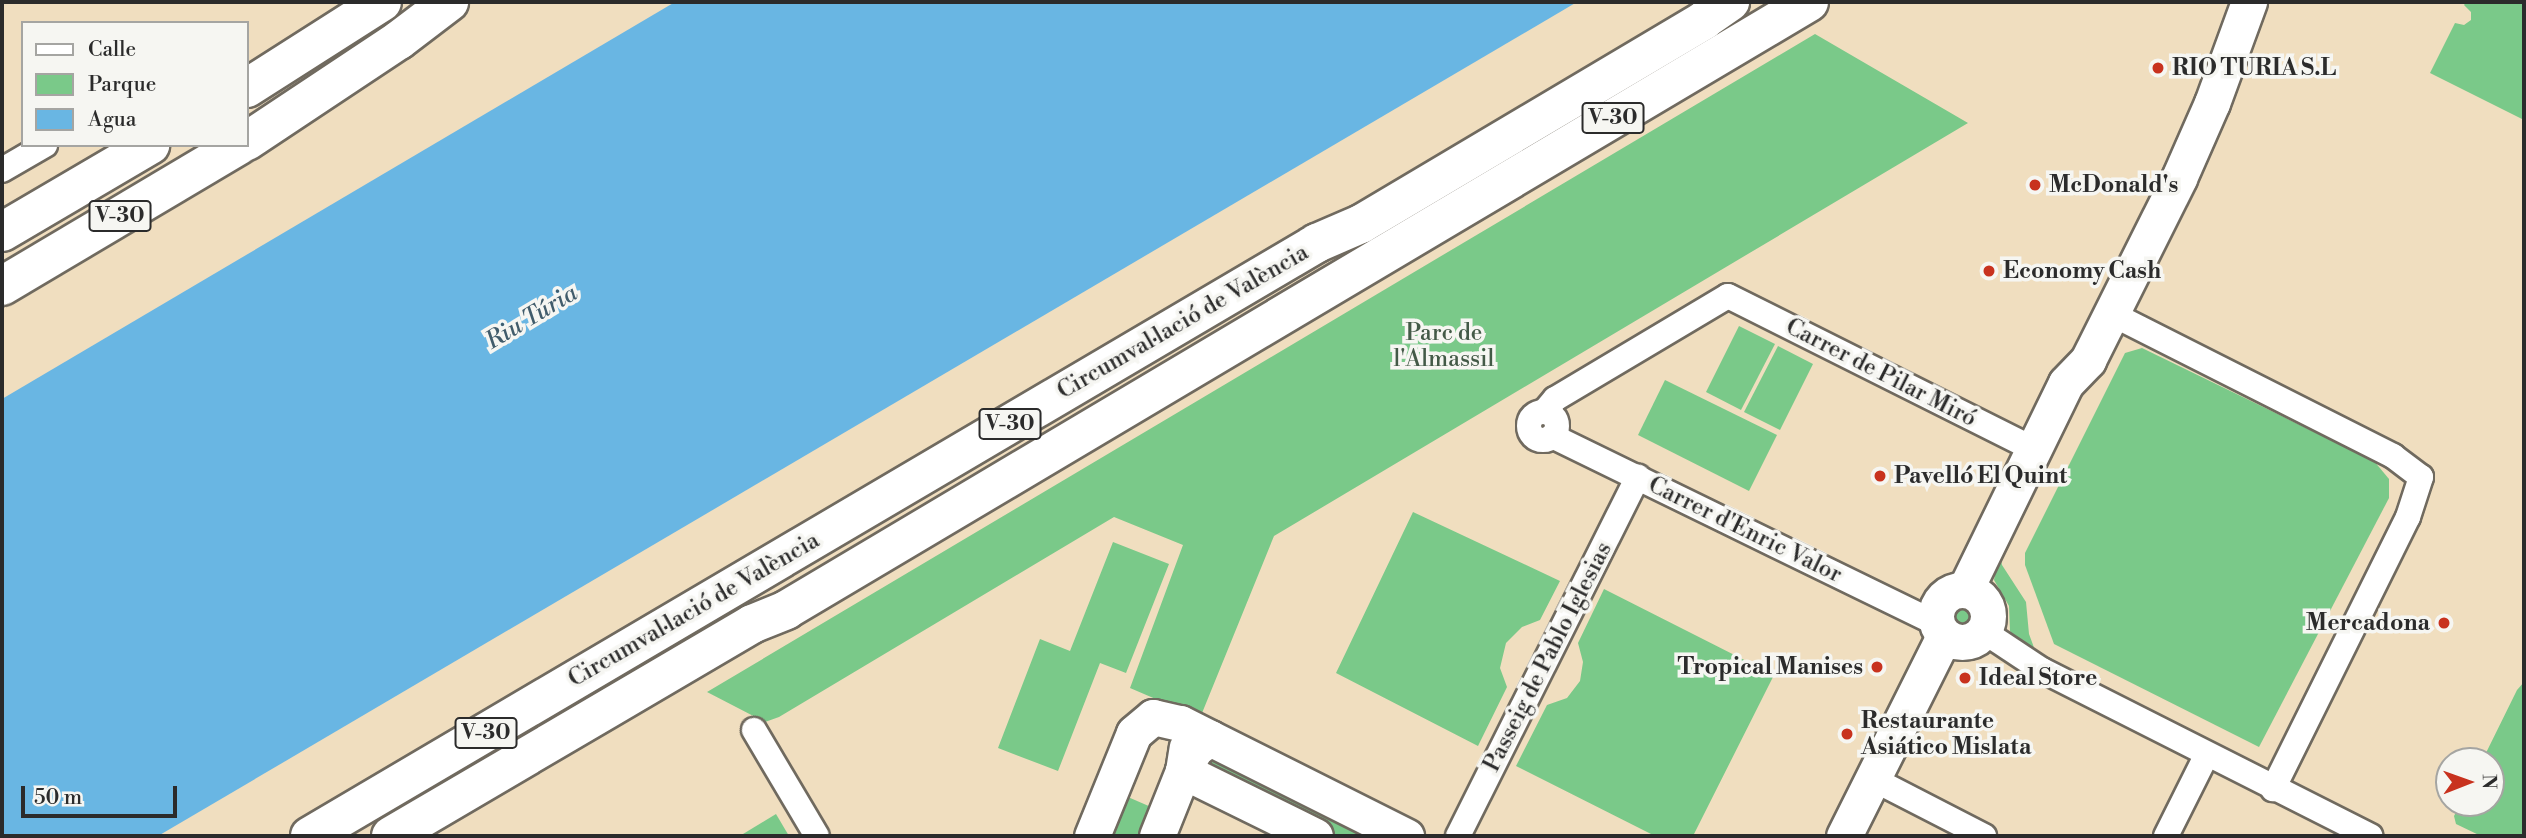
<!DOCTYPE html>
<meta charset="utf-8">
<style>
body{margin:0}
#map{position:relative;width:2526px;height:838px;overflow:hidden;background:#f0debf;font-family:"Libre Bodoni",serif}
div>[style]{position:absolute}
.green>*{inset:0;background:#7ac989}
.round{border-radius:50%}
.water>*{inset:0;background:#69b6e3}
.roads{filter:drop-shadow(2px 0 #706a5f) drop-shadow(-2px 0 #706a5f) drop-shadow(0 2px #706a5f) drop-shadow(0 -2px #706a5f)}
.street>*{height:24px;margin:-12px;padding:0 12px;transform-origin:12px;border-radius:12px;background:#fff}
.street>.ring{margin:-12px;padding:0;box-sizing:content-box;background:none;border:24px solid #fff;border-radius:50%}
.secondary>*{height:35px;margin:-17.5px;padding:0 17.5px;transform-origin:17.5px;border-radius:17.5px;background:#fff}
.secondary>.ring{margin:-17.5px;padding:0;box-sizing:content-box;background:none;border:35px solid #fff;border-radius:50%}
.highway>*{height:38px;margin:-19px;padding:0 19px;transform-origin:19px;border-radius:19px;background:#fff}
.dots>*{width:19px;height:19px;translate:-50% -50%;box-sizing:border-box;border:4px solid #f6f6f2;border-radius:50%}
span{translate:-50% -50%;white-space:nowrap;text-align:center;line-height:1.15;-webkit-text-stroke:7px #f6f6f2;paint-order:stroke}
.shield-label span{padding:2px 5px;background:#f6f6f2;border:2px solid;border-radius:5px;-webkit-text-stroke-width:0}
.shield-label{font-size:21px;color:#2b2b2b;font-weight:700}
.poi-label{font-size:23px;color:#2b2b2b;font-weight:700}
.left{translate:0 -50%;text-align:left}
.right{translate:-100% -50%;text-align:right}
.street-label{font-size:23px;color:#2b2b2b}
.park-label{font-size:23px;color:#435a47}
.water-label{font-size:24px;color:#415c6b;font-style:italic}
.frame{position:absolute;inset:0;border:4px solid #2b2b2b;pointer-events:none}
.legend{position:absolute;left:21px;top:21px;width:228px;height:126px;box-sizing:border-box;background:#f6f6f2;border:2px solid #a5a5a2;margin:0;padding:9px 12px;list-style:none;font-size:21px;color:#2b2b2b}
.legend li{display:flex;align-items:center;gap:14px;height:35px}
.legend b{width:35px;border:2px solid #a5a5a2}
.north{position:absolute;left:2435px;top:747px;width:70px;height:70px;box-sizing:border-box;background:#f6f6f2;border:2px solid #a5a5a2;border-radius:50%;rotate:89deg;font-size:19px;font-weight:700;line-height:28px;text-align:center;color:#2b2b2b}
.north::after{content:'';display:block;margin:auto;width:24px;height:32px;background:#c8321e;clip-path:polygon(50% 0,100% 100%,50% 72%,0 100%)}
.scale{position:absolute;left:21px;top:786px;width:156px;height:32px;box-sizing:border-box;border:4px solid #2b2b2b;border-top:0;padding-left:9px;font-size:21px;line-height:24px;white-space:nowrap;color:#2b2b2b;-webkit-text-stroke:5px #f6f6f2;paint-order:stroke}
</style>
<div id="map">
<div class="green">
<div style="clip-path:polygon(2466px 2px,2524px 2px,2524px 120px,2430px 73px,2455px 23px,2464px 25px,2471px 20px,2471px 12px,2464px 5px)"></div>
<div style="clip-path:polygon(1815px 34px,1968px 123px,1274px 536px,1200px 718px,1130px 688px,1183px 545px,1114px 517px,779px 717px,765px 722px,707px 692px)"></div>
<div style="clip-path:polygon(1739px 326px,1775px 344px,1741px 410px,1706px 392px)"></div>
<div style="clip-path:polygon(1778px 346px,1813px 364px,1780px 430px,1744px 412px)"></div>
<div style="clip-path:polygon(2142px 348px,2374px 461px,2389px 479px,2389px 498px,2259px 747px,2054px 644px,2025px 565px,2025px 553px,2125px 353px)"></div>
<div style="clip-path:polygon(1665px 380px,1777px 435px,1749px 491px,1638px 435px)"></div>
<div style="clip-path:polygon(1413px 512px,1560px 581px,1540px 620px,1522px 627px,1506px 643px,1500px 668px,1507px 687px,1478px 746px,1336px 673px)"></div>
<div style="clip-path:polygon(1113px 542px,1169px 564px,1126px 673px,1100px 663px,1058px 771px,998px 748px,1040px 639px,1070px 651px)"></div>
<div style="clip-path:polygon(1999px 551px,2002px 565px,2026px 602px,2029px 634px,2036px 653px,2019px 644px,2010px 631px,2009px 606px,1994px 580px)"></div>
<div style="clip-path:polygon(1604px 589px,1774px 675px,1693px 836px,1655px 836px,1516px 766px,1547px 705px,1567px 698px,1580px 681px,1583px 662px,1578px 643px)"></div>
<div class="round" style="left:1946px;top:599px;width:34px;height:34px"></div>
<div style="clip-path:polygon(2524px 682px,2524px 836px,2481px 836px,2456px 824px,2454px 816px,2461px 803px,2491px 803px,2491px 761px,2482px 761px,2517px 690px)"></div>
<div style="clip-path:polygon(1212px 746px,1390px 836px,1336px 836px,1201px 767px)"></div>
<div style="clip-path:polygon(1121px 794px,1151px 807px,1139px 836px,1104px 836px)"></div>
<div style="clip-path:polygon(776px 814px,789px 836px,745px 836px,743px 834px)"></div>
</div>
<div class="water">
<div style="clip-path:polygon(675px 2px,1577px 2px,158px 836px,2px 836px,2px 399px)"></div>
</div>
<div class="roads">
<div class="street">
<div style="left:2px;top:170px;width:50px;rotate:-30.2deg"></div>
<div style="left:2112px;top:314px;width:315px;rotate:26.8deg"></div>
<div style="left:2393px;top:456px;width:35px;rotate:37deg"></div>
<div style="left:2421px;top:477px;width:42px;rotate:108deg"></div>
<div style="left:2408px;top:517px;width:304px;rotate:116.4deg"></div>
<div style="left:1544px;top:412px;width:17px;rotate:-50deg"></div>
<div style="left:1555px;top:399px;width:201px;rotate:-30.8deg"></div>
<div style="left:1728px;top:296px;width:342px;rotate:26.6deg"></div>
<div class="ring" style="left:1529px;top:412px;width:4px;height:4px"></div>
<div style="left:1552px;top:436px;width:429px;rotate:26deg"></div>
<div style="left:1983px;top:631px;width:71px;rotate:33.5deg"></div>
<div style="left:2042px;top:670px;width:368px;rotate:26.8deg"></div>
<div style="left:754px;top:730px;width:123px;rotate:59.3deg"></div>
<div style="left:1873px;top:779px;width:125px;rotate:27.2deg"></div>
<div style="left:1458px;top:836px;width:402px;rotate:-63.4deg"></div>
<div style="left:2166px;top:836px;width:89px;rotate:-63.4deg"></div>
</div>
<div class="secondary">
<div style="left:1965px;top:590px;width:230px;rotate:-64deg"></div>
<div style="left:2066px;top:383px;width:32px;rotate:-46deg"></div>
<div style="left:2088px;top:360px;width:203px;rotate:-63.4deg"></div>
<div style="left:2179px;top:178px;width:82px;rotate:-66.3deg"></div>
<div style="left:2212px;top:103px;width:108px;rotate:-69.9deg"></div>
<div class="ring" style="left:1936px;top:590px;width:17px;height:17px"></div>
<div style="left:1210px;top:738px;width:19px;rotate:144deg"></div>
<div style="left:1195px;top:749px;width:25px;rotate:119deg"></div>
<div style="left:1183px;top:771px;width:147px;rotate:26.2deg"></div>
<div style="left:1092px;top:836px;width:111px;rotate:-67.8deg"></div>
<div style="left:1134px;top:733px;width:25px;rotate:-40deg"></div>
<div style="left:1153px;top:717px;width:28px;rotate:13deg"></div>
<div style="left:1180px;top:723px;width:253px;rotate:26.6deg"></div>
<div style="left:1157px;top:836px;width:70px;rotate:-68.2deg"></div>
<div style="left:1183px;top:771px;width:24px;rotate:-81deg"></div>
<div style="left:1844px;top:836px;width:224px;rotate:-63.4deg"></div>
</div>
<div class="highway">
<div style="left:247px;top:88px;width:160px;rotate:-32.5deg"></div>
<div style="left:247px;top:141px;width:182px;rotate:-33.6deg"></div>
<div style="left:399px;top:40px;width:63px;rotate:-37.2deg"></div>
<div style="left:2px;top:232px;width:172px;rotate:-30.4deg"></div>
<div style="left:2px;top:286px;width:276px;rotate:-30.7deg"></div>
<div style="left:310px;top:836px;width:1169px;rotate:-30.49deg"></div>
<div style="left:1317px;top:243px;width:48px;rotate:-23.4deg"></div>
<div style="left:1361px;top:224px;width:399px;rotate:-30.7deg"></div>
<div style="left:1704px;top:20px;width:32px;rotate:-35deg"></div>
<div style="left:391px;top:836px;width:419px;rotate:-30.4deg"></div>
<div style="left:752px;top:624px;width:37px;rotate:-22deg"></div>
<div style="left:786px;top:610px;width:1190px;rotate:-30.72deg"></div>
</div>
</div>
<div class="dots">
<div style="left:2158px;top:68px;background:#c8321e"></div>
<div style="left:2035px;top:185px;background:#c8321e"></div>
<div style="left:1989px;top:271px;background:#c8321e"></div>
<div style="left:1880px;top:476px;background:#c8321e"></div>
<div style="left:2444px;top:623px;background:#c8321e"></div>
<div style="left:1877px;top:667px;background:#c8321e"></div>
<div style="left:1965px;top:678px;background:#c8321e"></div>
<div style="left:1847px;top:734px;background:#c8321e"></div>
</div>
<div class="shield-label">
<span style="left:1613px;top:118px">V-30</span>
<span style="left:120px;top:216px">V-30</span>
<span style="left:1010px;top:424px">V-30</span>
<span style="left:486px;top:733px">V-30</span>
</div>
<div class="poi-label">
<span class="left" style="left:2172px;top:68px">RIO TURIA S.L</span>
<span class="left" style="left:2049px;top:185px">McDonald's</span>
<span class="left" style="left:2003px;top:271px">Economy Cash</span>
<span class="left" style="left:1894px;top:476px">Pavelló El Quint</span>
<span class="right" style="left:2430px;top:623px">Mercadona</span>
<span class="right" style="left:1863px;top:667px">Tropical Manises</span>
<span class="left" style="left:1979px;top:678px">Ideal Store</span>
<span class="left" style="left:1861px;top:734px">Restaurante<br>Asiático Mislata</span>
</div>
<div class="street-label">
<span style="left:1183px;top:322px;rotate:-30deg">Circumval·lació de València</span>
<span style="left:1881px;top:373px;rotate:27deg">Carrer de Pilar Miró</span>
<span style="left:1745px;top:530px;rotate:26deg">Carrer d'Enric Valor</span>
<span style="left:694px;top:610px;rotate:-30deg">Circumval·lació de València</span>
<span style="left:1548px;top:657px;rotate:-63deg">Passeig de Pablo Iglesias</span>
</div>
<div class="park-label">
<span style="left:1444px;top:346px">Parc de<br>l'Almassil</span>
</div>
<div class="water-label">
<span style="left:532px;top:318px;rotate:-31deg">Riu Túria</span>
</div>
<div class="frame"></div>
<ul class="legend">
<li><b style="height:9px;background:#fff"></b>Calle</li>
<li><b style="height:19px;background:#7ac989"></b>Parque</li>
<li><b style="height:19px;background:#69b6e3"></b>Agua</li>
</ul>
<div class="north">N</div>
<div class="scale">50 m</div>
</div>
